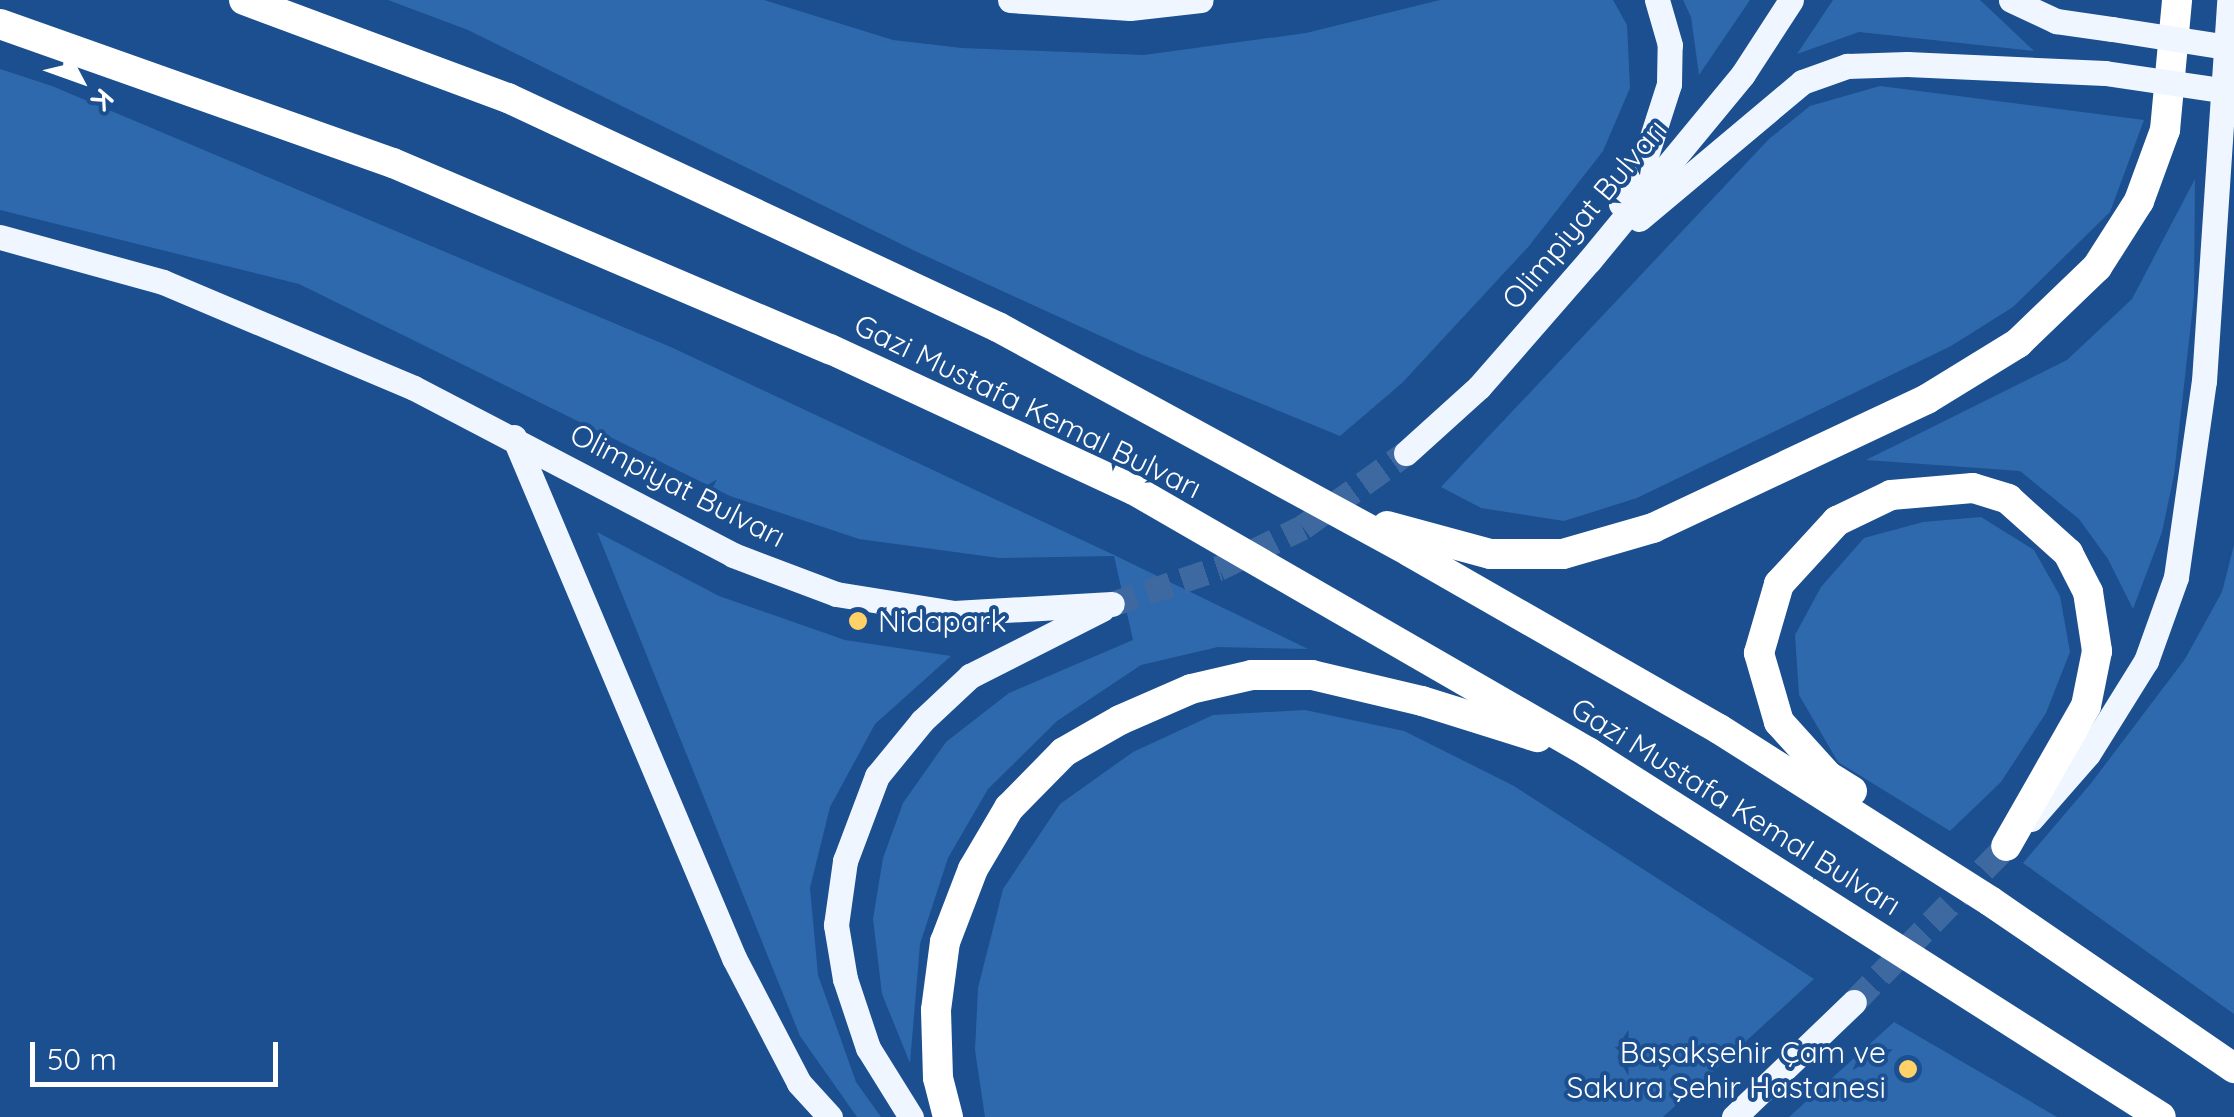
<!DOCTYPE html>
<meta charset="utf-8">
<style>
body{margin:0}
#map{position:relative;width:2234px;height:1117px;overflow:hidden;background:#1b4f8f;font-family:Quicksand,sans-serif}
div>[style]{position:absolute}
.green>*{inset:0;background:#2e69ad}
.major-tunnel>*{height:25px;margin-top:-12.5px;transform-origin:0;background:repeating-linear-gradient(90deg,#3d69a0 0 25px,transparent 0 37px)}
.major>*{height:25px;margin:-12.5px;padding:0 12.5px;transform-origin:12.5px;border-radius:12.5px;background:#f0f6ff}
.highway>*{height:30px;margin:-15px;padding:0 15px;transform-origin:15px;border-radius:15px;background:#fff}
.major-bridge>*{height:25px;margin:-12.5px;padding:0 12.5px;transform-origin:12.5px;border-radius:12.5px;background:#f0f6ff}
.dots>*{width:28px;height:28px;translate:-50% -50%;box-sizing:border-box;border:5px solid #1b4f8f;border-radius:50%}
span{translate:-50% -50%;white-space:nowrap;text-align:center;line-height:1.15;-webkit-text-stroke:8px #1b4f8f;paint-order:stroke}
.street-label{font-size:30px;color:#fff}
.poi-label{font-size:30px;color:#fff}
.left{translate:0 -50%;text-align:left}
.right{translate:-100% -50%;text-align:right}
.north{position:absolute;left:30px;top:30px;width:100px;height:100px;-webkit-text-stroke:8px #1b4f8f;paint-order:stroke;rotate:131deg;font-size:28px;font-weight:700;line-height:40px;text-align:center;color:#fff}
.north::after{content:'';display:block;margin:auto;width:35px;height:45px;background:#fff;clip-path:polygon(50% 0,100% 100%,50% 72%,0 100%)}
.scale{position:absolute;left:30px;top:1042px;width:248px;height:45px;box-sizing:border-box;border:5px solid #fff;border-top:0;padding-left:12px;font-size:30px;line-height:35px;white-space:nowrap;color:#fff;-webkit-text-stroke:8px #1b4f8f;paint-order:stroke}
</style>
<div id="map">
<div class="green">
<div style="clip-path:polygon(388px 0,764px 0,893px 40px,962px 48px,1144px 55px,1306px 33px,1440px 0,1613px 0,1627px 25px,1630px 88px,1603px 151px,1529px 246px,1402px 383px,1340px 436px,1140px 354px,915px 251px,468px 30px)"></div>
<div style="clip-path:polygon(1683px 0,1750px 0,1699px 75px,1691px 17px)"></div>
<div style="clip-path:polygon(1833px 0,1980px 0,2034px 51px,1859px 32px,1797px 54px)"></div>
<div style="clip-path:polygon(0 69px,52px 86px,673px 348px,1114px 555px,1308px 649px,1218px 647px,1141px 665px,1057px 721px,988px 789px,948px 858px,920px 944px,910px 1063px,882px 994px,873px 919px,883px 858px,903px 803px,946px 742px,1009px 693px,1133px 640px,1114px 556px,999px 558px,859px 539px,730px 496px,299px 284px,0 210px)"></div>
<div style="clip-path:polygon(1880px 86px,2144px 120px,2110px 212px,2013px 307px,1951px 346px,1637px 498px,1564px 521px,1481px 508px,1441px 487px,1769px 139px,1810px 106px)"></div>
<div style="clip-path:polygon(2195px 179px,2194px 296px,2174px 475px,2162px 532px,2133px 609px,2108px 559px,2079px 519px,2020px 471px,1866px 460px,2067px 360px,2132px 299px)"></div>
<div style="clip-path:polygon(1981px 517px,2034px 550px,2060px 596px,2070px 652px,2046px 713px,2001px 782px,1950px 831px,1838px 762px,1799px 695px,1795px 635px,1821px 587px,1864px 538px,1923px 522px)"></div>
<div style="clip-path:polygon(597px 532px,719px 596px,845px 640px,951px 656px,875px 724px,830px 807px,810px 888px,818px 975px,856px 1082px,881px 1117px,857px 1117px,800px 1036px)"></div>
<div style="clip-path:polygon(2234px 545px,2234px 1014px,2023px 863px,2092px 782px,2185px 659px,2222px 592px)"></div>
<div style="clip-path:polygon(1305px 710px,1404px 731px,1514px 786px,1814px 979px,1663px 1117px,985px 1117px,975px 1050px,978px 988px,1003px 889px,1060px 804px,1133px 752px,1213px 715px)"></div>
<div style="clip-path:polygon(1894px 1022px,2057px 1117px,1789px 1117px)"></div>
</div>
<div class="major-tunnel">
<div style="left:1112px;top:604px;width:113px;rotate:-18.6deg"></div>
<div style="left:1219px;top:568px;width:93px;rotate:-26deg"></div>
<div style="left:1303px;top:527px;width:127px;rotate:-35.7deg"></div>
<div style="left:1854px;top:1002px;width:218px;rotate:-45.7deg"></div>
</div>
<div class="major">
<div style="left:1010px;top:0;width:120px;rotate:3.8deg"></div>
<div style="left:1130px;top:8px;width:71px;rotate:-6.4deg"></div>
<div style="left:2011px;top:0;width:50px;rotate:25deg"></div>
<div style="left:2056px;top:21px;width:57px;rotate:8.1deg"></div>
<div style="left:1621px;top:204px;width:48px;rotate:-61.3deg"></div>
<div style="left:1644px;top:162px;width:82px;rotate:-72.2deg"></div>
<div style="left:1669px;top:84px;width:39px;rotate:-89deg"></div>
<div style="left:1670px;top:45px;width:47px;rotate:-106.1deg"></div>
<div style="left:1639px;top:219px;width:213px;rotate:-40deg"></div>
<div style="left:1802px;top:82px;width:48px;rotate:-19.6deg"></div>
<div style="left:1847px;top:66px;width:60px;rotate:-1.9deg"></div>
<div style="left:1907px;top:64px;width:198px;rotate:2.6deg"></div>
<div style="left:0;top:237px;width:169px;rotate:15.4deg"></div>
<div style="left:163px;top:282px;width:272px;rotate:22.9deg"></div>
<div style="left:414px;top:388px;width:360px;rotate:27.6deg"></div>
<div style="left:733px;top:555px;width:110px;rotate:20.7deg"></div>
<div style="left:836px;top:594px;width:120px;rotate:9.1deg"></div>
<div style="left:954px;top:613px;width:158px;rotate:-3.3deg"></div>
<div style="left:514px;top:437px;width:566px;rotate:67.11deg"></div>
<div style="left:734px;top:958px;width:141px;rotate:62.5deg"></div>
<div style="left:799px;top:1083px;width:46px;rotate:47.6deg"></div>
<div style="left:1406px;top:453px;width:98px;rotate:-42.1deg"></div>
<div style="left:1479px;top:387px;width:167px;rotate:-48.9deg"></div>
<div style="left:1589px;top:261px;width:242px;rotate:-50.5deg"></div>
<div style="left:1743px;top:74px;width:88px;rotate:-57deg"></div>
<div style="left:2031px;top:819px;width:86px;rotate:-48.8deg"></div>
<div style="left:2088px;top:754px;width:110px;rotate:-58.1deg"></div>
<div style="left:2146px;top:661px;width:89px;rotate:-70.3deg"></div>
<div style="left:2176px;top:577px;width:198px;rotate:-81.9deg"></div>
<div style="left:2204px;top:381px;width:382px;rotate:-86.2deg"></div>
<div style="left:911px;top:1117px;width:81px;rotate:-121.9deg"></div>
<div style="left:868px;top:1048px;width:73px;rotate:-108.4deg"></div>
<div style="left:845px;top:979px;width:55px;rotate:-99.5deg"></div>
<div style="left:836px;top:925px;width:65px;rotate:-82deg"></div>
<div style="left:845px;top:861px;width:91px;rotate:-69.4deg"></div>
<div style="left:877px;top:776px;width:71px;rotate:-50.7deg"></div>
<div style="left:922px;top:721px;width:66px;rotate:-43.2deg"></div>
<div style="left:970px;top:676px;width:148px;rotate:-26.9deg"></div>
<div style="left:1734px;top:1117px;width:166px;rotate:-43.8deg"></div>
</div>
<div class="highway">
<div style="left:244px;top:0;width:282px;rotate:20.4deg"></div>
<div style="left:508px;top:98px;width:541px;rotate:25.05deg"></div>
<div style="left:998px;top:327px;width:469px;rotate:28.6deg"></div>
<div style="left:1410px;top:552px;width:356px;rotate:29.8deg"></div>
<div style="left:1719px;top:729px;width:321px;rotate:32.4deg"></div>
<div style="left:1990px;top:901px;width:296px;rotate:34.4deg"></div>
<div style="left:0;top:24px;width:417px;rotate:19.5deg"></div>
<div style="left:393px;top:163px;width:475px;rotate:23.1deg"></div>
<div style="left:830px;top:349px;width:335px;rotate:24.9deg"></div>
<div style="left:1134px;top:490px;width:524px;rotate:29.99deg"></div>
<div style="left:1588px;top:752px;width:679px;rotate:32.5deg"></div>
<div style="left:1387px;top:526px;width:107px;rotate:15.2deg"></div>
<div style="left:1490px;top:554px;width:73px"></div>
<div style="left:1563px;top:554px;width:94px;rotate:-16.1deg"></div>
<div style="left:1653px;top:528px;width:303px;rotate:-25.2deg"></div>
<div style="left:1927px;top:399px;width:107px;rotate:-31.6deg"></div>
<div style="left:2018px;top:343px;width:110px;rotate:-43.9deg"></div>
<div style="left:2097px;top:267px;width:78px;rotate:-57.5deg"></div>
<div style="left:2139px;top:201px;width:76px;rotate:-69.9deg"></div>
<div style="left:2165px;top:130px;width:131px;rotate:-84.7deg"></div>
<div style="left:1852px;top:791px;width:28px;rotate:-148deg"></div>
<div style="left:1828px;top:776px;width:73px;rotate:-132.2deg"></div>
<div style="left:1779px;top:722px;width:72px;rotate:-106.2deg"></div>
<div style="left:1759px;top:653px;width:72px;rotate:-73.8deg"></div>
<div style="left:1779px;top:584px;width:86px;rotate:-47.4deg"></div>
<div style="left:1837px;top:521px;width:60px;rotate:-25.7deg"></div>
<div style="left:1891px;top:495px;width:82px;rotate:-4.9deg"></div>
<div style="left:1973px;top:488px;width:37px;rotate:17deg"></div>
<div style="left:2008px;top:499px;width:81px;rotate:42deg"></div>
<div style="left:2068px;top:553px;width:44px;rotate:62.9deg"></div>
<div style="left:2088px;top:592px;width:60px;rotate:81.3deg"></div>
<div style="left:2097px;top:651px;width:56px;rotate:101.3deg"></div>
<div style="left:2086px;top:706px;width:161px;rotate:119.7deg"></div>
<div style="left:948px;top:1117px;width:40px;rotate:-104.4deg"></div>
<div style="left:938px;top:1078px;width:68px;rotate:-91.7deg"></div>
<div style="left:936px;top:1010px;width:69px;rotate:-82.5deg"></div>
<div style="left:945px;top:942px;width:78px;rotate:-69deg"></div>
<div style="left:973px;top:869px;width:71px;rotate:-59.5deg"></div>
<div style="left:1009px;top:808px;width:78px;rotate:-45.5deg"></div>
<div style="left:1064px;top:752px;width:64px;rotate:-29.7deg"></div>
<div style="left:1120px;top:720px;width:77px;rotate:-23.6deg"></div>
<div style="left:1191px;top:689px;width:63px;rotate:-12.9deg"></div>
<div style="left:1252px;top:675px;width:60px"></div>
<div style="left:1312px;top:675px;width:113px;rotate:13.3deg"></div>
<div style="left:1422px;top:701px;width:121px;rotate:17.4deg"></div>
</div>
<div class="major-bridge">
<div style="left:2112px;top:29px;width:123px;rotate:8.9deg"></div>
<div style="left:2105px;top:73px;width:130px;rotate:8.4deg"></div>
</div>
<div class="dots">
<div style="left:858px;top:621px;background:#ffd166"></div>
<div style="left:1908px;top:1069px;background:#ffd166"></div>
</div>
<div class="street-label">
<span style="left:1584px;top:214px;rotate:-50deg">Olimpiyat Bulvarı</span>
<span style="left:1028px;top:406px;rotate:26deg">Gazi Mustafa Kemal Bulvarı</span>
<span style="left:678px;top:485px;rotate:27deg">Olimpiyat Bulvarı</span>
<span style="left:1736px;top:806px;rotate:32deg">Gazi Mustafa Kemal Bulvarı</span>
</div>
<div class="poi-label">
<span class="left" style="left:878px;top:621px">Nidapark</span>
<span class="right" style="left:1886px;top:1069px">Başakşehir Çam ve<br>Sakura Şehir Hastanesi</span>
</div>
<div class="north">K</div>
<div class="scale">50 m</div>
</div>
